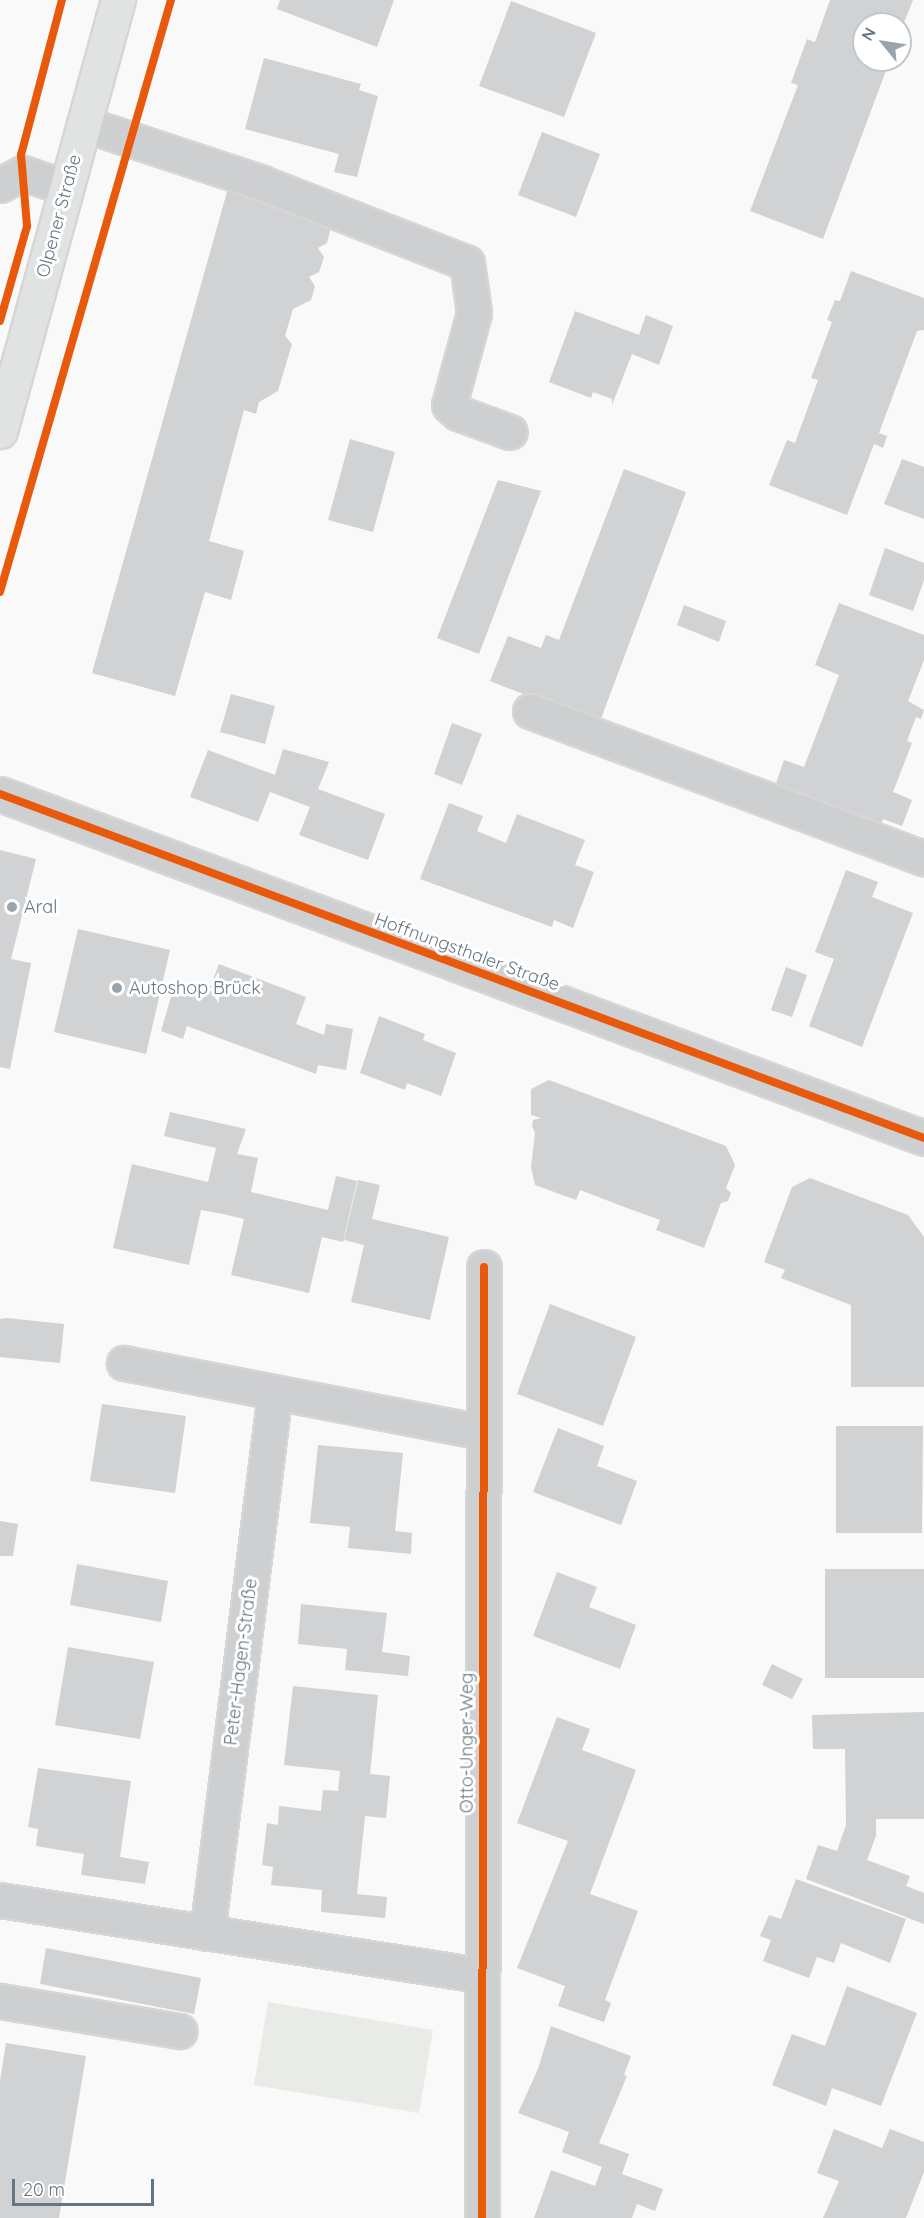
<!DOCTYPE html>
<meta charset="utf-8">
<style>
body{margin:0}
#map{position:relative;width:924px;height:2218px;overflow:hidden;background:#f9f9f9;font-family:Quicksand,sans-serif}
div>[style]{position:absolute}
.green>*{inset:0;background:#e8ebe6}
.building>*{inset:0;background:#d0d2d3}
.roads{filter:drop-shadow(2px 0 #d5d6d7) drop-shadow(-2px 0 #d5d6d7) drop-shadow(0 2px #d5d6d7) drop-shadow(0 -2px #d5d6d7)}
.minor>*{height:33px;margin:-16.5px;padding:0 16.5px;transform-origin:16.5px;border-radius:16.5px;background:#cecfd0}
.major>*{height:33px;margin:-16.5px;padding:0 16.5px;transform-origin:16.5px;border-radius:16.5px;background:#e1e2e2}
.cycleway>*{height:8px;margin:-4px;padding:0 4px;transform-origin:4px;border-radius:4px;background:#e8590c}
.dots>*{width:16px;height:16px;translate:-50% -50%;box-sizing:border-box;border:3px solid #fff;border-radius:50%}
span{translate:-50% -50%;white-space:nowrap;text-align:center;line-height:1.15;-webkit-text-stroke:6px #fff;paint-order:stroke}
.street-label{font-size:18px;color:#657683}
.poi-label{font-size:18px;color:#657683}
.left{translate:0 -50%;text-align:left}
.north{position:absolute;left:852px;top:12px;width:60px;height:60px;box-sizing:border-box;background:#fff;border:2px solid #c1c8cd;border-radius:50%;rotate:300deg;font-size:16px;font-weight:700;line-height:24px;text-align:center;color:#657683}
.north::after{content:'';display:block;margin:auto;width:21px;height:27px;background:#99a4ac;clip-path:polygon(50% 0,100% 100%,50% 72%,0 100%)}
.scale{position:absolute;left:12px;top:2179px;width:142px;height:27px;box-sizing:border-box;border:3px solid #657683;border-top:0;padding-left:8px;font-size:18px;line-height:21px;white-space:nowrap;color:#657683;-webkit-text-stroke:4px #fff;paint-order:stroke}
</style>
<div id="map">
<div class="green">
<div style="clip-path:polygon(268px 2002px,433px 2030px,419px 2113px,254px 2085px)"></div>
</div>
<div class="building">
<div style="clip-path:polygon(280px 0,394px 0,377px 47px,277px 9px)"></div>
<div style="clip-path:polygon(830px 0,913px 0,900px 33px,900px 24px,864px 24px,864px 60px,890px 60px,823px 239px,750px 211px,798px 85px,791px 83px,807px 39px,815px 42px)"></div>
<div style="clip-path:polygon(511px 1px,596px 33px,564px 117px,479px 86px)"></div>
<div style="clip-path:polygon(264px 58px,361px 84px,359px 90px,378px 96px,357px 177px,334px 172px,339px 154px,245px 129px)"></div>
<div style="clip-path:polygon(542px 132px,600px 154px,576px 217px,518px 195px)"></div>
<div style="clip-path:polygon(230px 181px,331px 227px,327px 243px,318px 248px,324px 257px,319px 272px,309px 277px,315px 286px,311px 300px,293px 309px,285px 336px,292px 344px,278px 391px,259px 402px,256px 414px,244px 410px,209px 541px,244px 551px,231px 600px,205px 592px,175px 696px,92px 673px)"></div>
<div style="clip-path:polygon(851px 271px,924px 298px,924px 330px,917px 331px,879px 433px,887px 436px,883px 448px,874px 444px,847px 515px,769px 485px,787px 440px,795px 443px,818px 380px,811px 378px,832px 322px,827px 320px,835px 300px,840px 301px)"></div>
<div style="clip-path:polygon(575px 311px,639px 335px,646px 315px,673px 326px,659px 365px,632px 354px,612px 405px,612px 399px,593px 392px,591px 398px,549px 382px)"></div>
<div style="clip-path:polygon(350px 439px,395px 452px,373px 532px,328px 520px)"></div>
<div style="clip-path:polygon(902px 459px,924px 467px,924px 519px,884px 504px)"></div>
<div style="clip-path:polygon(624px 469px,686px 492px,599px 724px,490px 681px,508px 636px,541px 648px,546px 635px,559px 640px)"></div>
<div style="clip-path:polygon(498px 480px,541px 491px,479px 654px,437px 638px)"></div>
<div style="clip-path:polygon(885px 548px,924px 563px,924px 580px,913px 611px,869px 595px)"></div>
<div style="clip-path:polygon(839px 603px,924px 635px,924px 660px,908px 701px,924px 710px,921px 719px,916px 717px,907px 741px,912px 743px,893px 792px,912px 800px,902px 826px,883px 819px,880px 829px,774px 789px,784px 760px,804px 767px,839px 675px,815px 665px)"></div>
<div style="clip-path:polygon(684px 605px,726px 621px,719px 642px,677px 625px)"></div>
<div style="clip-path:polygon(231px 694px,275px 706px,265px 744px,220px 732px)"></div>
<div style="clip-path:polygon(452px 723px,482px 734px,462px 785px,434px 774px)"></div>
<div style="clip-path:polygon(283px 749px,329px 762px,318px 789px,385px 814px,368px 860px,299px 835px,310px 807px,270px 792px,258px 822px,190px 797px,208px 750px,275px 775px)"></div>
<div style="clip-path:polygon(449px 803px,483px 816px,477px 831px,506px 843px,517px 814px,585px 840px,575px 865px,594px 872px,573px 928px,554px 920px,552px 927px,420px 879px)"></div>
<div style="clip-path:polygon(0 850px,36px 859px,11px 959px,31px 963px,10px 1069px,0 1067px)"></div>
<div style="clip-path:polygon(846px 870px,878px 882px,872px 897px,913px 913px,862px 1047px,809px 1026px,834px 959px,815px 952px)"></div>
<div style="clip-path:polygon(78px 929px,170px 950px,146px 1054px,54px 1032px)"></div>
<div style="clip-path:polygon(219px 964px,306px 997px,296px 1024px,324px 1035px,326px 1024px,353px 1029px,346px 1070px,318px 1065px,316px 1074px,187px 1026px,183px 1039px,161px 1031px,176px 980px,208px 992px)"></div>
<div style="clip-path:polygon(786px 967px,807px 975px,792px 1017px,771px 1010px)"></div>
<div style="clip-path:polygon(379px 1016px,425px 1034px,423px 1040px,456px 1053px,441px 1096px,407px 1083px,405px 1090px,360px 1073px)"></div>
<div style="clip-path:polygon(549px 1080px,726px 1146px,735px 1165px,726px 1188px,731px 1193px,728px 1201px,721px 1203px,704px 1248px,656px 1230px,660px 1220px,619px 1205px,580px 1190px,576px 1200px,535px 1185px,531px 1167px,535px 1133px,532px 1126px,533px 1120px,541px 1118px,531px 1115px,531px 1089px)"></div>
<div style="clip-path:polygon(170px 1112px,246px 1129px,237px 1154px,258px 1158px,251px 1192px,328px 1210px,336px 1176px,357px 1181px,343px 1242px,322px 1237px,309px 1293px,231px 1275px,244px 1219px,223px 1214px,201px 1210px,189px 1265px,113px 1248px,132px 1164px,208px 1182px,216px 1148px,164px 1136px)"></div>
<div style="clip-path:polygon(810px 1178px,908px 1215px,924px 1237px,924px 1387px,851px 1387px,851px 1305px,781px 1278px,785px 1270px,764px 1262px,792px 1187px)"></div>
<div style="clip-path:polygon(358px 1180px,380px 1185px,372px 1219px,449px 1237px,430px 1320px,351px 1302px,364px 1245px,344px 1240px)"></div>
<div style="clip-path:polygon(550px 1304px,636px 1337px,603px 1426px,517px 1394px)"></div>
<div style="clip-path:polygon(6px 1318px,64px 1324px,60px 1363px,0 1357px,0 1319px)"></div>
<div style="clip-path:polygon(102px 1404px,186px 1416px,175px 1493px,90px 1481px)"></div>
<div style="clip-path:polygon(836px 1426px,923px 1426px,922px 1533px,836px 1533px)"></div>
<div style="clip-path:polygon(558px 1428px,604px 1446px,597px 1466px,637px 1481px,621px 1525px,533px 1492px)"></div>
<div style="clip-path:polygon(318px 1445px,403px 1453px,395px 1531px,412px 1533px,411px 1554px,348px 1548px,350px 1527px,310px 1523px)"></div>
<div style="clip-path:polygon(0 1521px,18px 1524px,13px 1556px,0 1556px)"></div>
<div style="clip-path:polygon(77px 1564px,168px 1581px,161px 1622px,70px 1605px)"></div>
<div style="clip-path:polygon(825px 1569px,924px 1569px,924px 1678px,825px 1678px)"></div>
<div style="clip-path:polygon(557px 1572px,597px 1587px,589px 1607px,636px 1625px,620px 1669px,533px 1636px)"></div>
<div style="clip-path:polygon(301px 1604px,387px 1613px,382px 1652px,410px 1656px,408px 1676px,345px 1670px,347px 1649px,298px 1644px)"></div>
<div style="clip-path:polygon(68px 1647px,154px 1662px,140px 1739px,55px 1725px)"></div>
<div style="clip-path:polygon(772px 1664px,803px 1679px,792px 1699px,762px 1685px)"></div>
<div style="clip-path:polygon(293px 1686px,378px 1695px,370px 1774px,390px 1776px,386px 1818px,365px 1816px,357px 1894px,387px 1897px,385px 1918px,321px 1912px,322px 1890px,271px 1885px,273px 1867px,262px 1865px,267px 1823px,278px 1825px,279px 1806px,321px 1811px,323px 1790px,338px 1791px,340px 1771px,284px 1765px)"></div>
<div style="clip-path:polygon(924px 1712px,924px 1819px,876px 1819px,876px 1836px,867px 1860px,910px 1876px,906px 1886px,924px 1893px,924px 1924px,806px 1879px,818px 1845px,837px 1851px,846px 1825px,845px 1749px,813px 1749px,812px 1715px)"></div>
<div style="clip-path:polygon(557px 1717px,590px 1729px,582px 1750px,636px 1770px,590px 1894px,638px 1911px,605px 2000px,611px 2003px,604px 2022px,558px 2006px,565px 1986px,517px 1968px,568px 1841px,517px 1823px)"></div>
<div style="clip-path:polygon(38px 1768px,131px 1781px,120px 1857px,149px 1862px,145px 1884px,81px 1875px,84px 1854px,36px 1846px,38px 1829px,28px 1827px)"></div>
<div style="clip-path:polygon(796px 1879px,906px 1919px,890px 1963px,841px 1943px,834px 1963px,817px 1957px,809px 1978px,763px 1961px,771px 1940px,760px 1936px,769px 1915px,781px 1919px)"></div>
<div style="clip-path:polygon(46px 1948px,201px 1978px,194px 2014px,40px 1984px)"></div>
<div style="clip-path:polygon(847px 1986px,917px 2013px,881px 2106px,832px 2088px,826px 2106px,772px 2085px,792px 2034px,825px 2046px)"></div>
<div style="clip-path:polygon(551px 2026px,631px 2056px,624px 2075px,627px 2076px,599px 2143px,629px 2154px,622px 2174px,663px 2189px,655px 2211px,637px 2204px,632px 2218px,534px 2218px,551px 2170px,595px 2186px,602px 2167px,562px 2152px,569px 2132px,518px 2113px,538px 2069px)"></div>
<div style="clip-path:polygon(6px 2043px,86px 2056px,59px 2218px,0 2218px,0 2081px)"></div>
<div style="clip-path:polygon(834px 2129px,882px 2148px,890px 2129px,924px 2142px,924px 2172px,906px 2218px,823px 2218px,839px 2181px,817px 2173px)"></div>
</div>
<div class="roads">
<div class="minor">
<div style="left:84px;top:124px;width:188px;rotate:18.3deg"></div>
<div style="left:262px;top:183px;width:220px;rotate:21.3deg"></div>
<div style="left:467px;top:263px;width:50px;rotate:82deg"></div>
<div style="left:474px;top:313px;width:95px;rotate:105.2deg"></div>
<div style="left:449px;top:405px;width:12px;rotate:42deg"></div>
<div style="left:458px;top:413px;width:55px;rotate:20.1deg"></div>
<div style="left:0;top:185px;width:26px;rotate:-28deg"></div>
<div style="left:23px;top:173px;width:46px;rotate:18.8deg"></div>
<div style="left:530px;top:711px;width:421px;rotate:20.5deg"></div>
<div style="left:0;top:794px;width:986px;rotate:20.42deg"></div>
<div style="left:124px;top:1363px;width:366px;rotate:10.9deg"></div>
<div style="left:0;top:1900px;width:487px;rotate:8.9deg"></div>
<div style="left:207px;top:1933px;width:545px;rotate:-82.84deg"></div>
<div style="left:0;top:2001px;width:182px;rotate:9.5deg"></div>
<div style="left:482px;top:2218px;width:951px;rotate:-89.88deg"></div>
</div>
<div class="major">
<div style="left:0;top:431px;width:447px;rotate:-74.7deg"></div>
</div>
</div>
<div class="cycleway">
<div style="left:0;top:321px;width:99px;rotate:-74.1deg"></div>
<div style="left:27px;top:226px;width:71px;rotate:-94.8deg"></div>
<div style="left:21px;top:155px;width:160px;rotate:-75.2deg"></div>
<div style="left:0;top:592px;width:616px;rotate:-73.89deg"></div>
<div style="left:0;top:794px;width:986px;rotate:20.42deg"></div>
<div style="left:482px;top:2218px;width:951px;rotate:-89.88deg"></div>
</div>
<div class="dots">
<div style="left:12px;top:907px;background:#99a4ac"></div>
<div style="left:117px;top:988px;background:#99a4ac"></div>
</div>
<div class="street-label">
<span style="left:59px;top:216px;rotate:-75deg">Olpener Straße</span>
<span style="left:467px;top:952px;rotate:20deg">Hoffnungsthaler Straße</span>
<span style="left:241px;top:1662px;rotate:-83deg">Peter-Hagen-Straße</span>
<span style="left:467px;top:1743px;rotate:-90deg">Otto-Unger-Weg</span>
</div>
<div class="poi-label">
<span class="left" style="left:24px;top:907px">Aral</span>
<span class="left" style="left:129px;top:988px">Autoshop Brück</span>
</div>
<div class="north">N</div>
<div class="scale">20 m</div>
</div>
